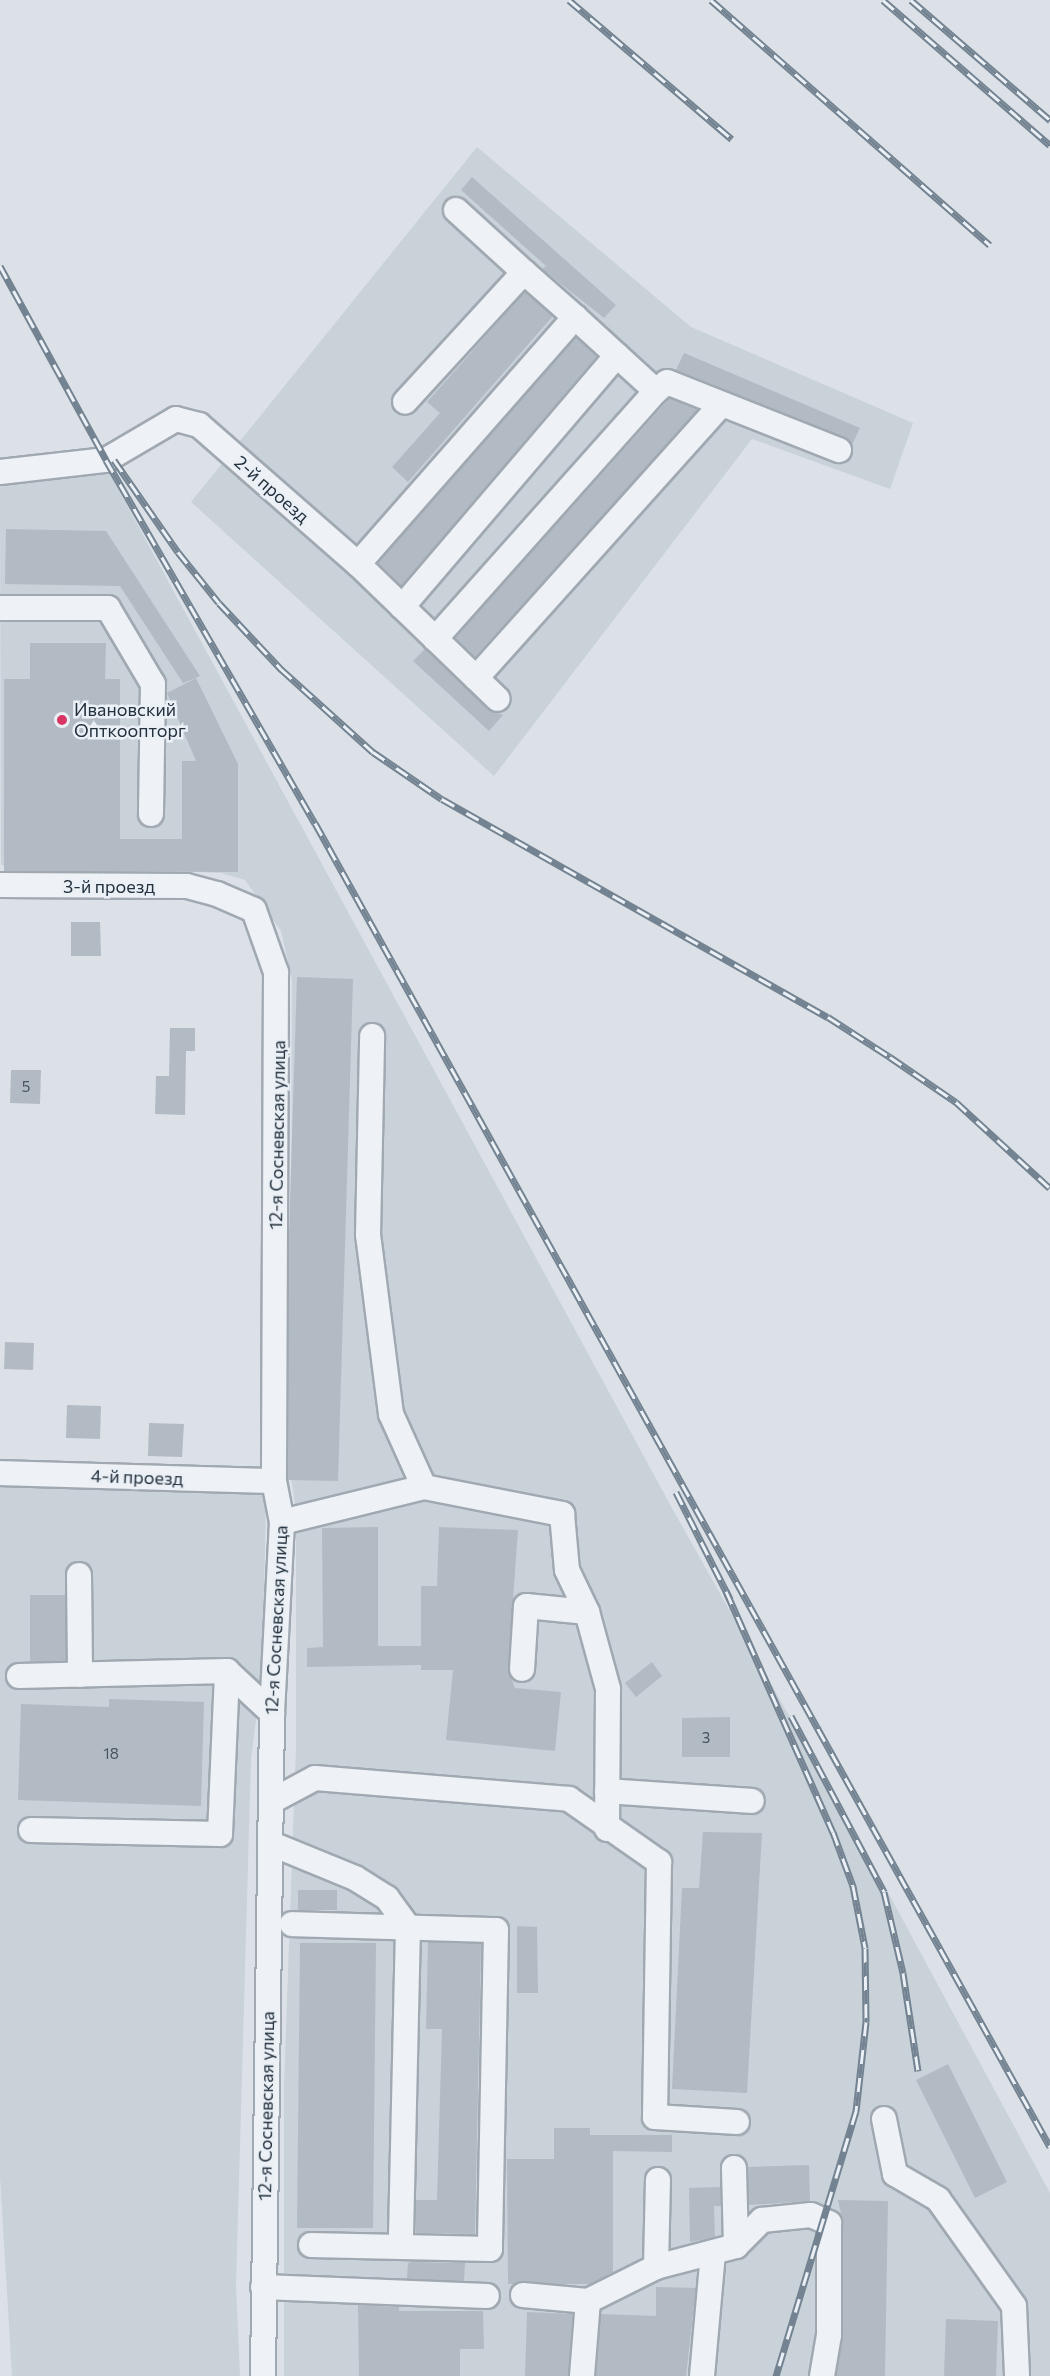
<!DOCTYPE html>
<meta charset="utf-8">
<style>
body{margin:0}
#map{position:relative;width:1050px;height:2376px;overflow:hidden;background:#dbe1e7;font-family:Commissioner,sans-serif}
div>[style]{position:absolute}
.built>*{inset:0;background:#c9d1d9}
.building>*{inset:0;background:#b2bbc4}
.roads{filter:drop-shadow(2px 0 #a0a9b1) drop-shadow(-2px 0 #a0a9b1) drop-shadow(0 2px #a0a9b1) drop-shadow(0 -2px #a0a9b1)}
.minor>*{height:24px;margin:-12px;padding:0 12px;transform-origin:12px;border-radius:12px;background:#eef1f5}
.rail>*{height:7px;margin-top:-3.5px;transform-origin:0;background:repeating-linear-gradient(90deg,#eaf0f5 0 14px,#748391 0 28px);box-sizing:border-box;border-block:2px solid #748391}
.dots>*{width:16px;height:16px;translate:-50% -50%;box-sizing:border-box;border:3px solid #eaf0f5;border-radius:50%}
span{translate:-50% -50%;white-space:nowrap;text-align:center;line-height:1.15;-webkit-text-stroke:5px #eaf0f5;paint-order:stroke}
.number-label{font-size:15px;color:#485460}
.number-label span{-webkit-text-stroke-width:0}
.street-label{font-size:18px;color:#24313e}
.poi-label{font-size:18px;color:#24313e}
.left{translate:0 -50%;text-align:left}
</style>
<div id="map">
<div class="built">
<div style="clip-path:polygon(477px 147px,691px 327px,913px 423px,890px 489px,752px 439px,494px 776px,191px 502px)"></div>
<div style="clip-path:polygon(104px 463px,673px 1510px,876px 1870px,1050px 2193px,1050px 2376px,284px 2376px,284px 2087px,296px 1747px,296px 1509px,290px 1471px,292px 979px,281px 931px,245px 880px,221px 873px,1px 865px,0 480px)"></div>
<div style="clip-path:polygon(0 1476px,259px 1480px,266px 1506px,262px 1672px,251px 1759px,236px 2285px,240px 2376px,12px 2376px,0 2176px)"></div>
</div>
<div class="building">
<div style="clip-path:polygon(472px 177px,616px 305px,604px 318px,542px 269px,546px 266px,461px 190px)"></div>
<div style="clip-path:polygon(525px 292px,553px 316px,408px 482px,392px 467px,440px 413px,427px 402px)"></div>
<div style="clip-path:polygon(576px 337px,597px 356px,401px 586px,378px 563px)"></div>
<div style="clip-path:polygon(684px 353px,860px 428px,852px 445px,844px 437px,676px 370px)"></div>
<div style="clip-path:polygon(670px 398px,698px 410px,475px 657px,455px 638px)"></div>
<div style="clip-path:polygon(6px 529px,106px 531px,200px 676px,183px 683px,120px 586px,5px 584px)"></div>
<div style="clip-path:polygon(30px 643px,106px 643px,105px 679px,120px 679px,120px 839px,182px 839px,182px 761px,196px 761px,167px 693px,196px 678px,238px 764px,238px 872px,4px 871px,4px 679px,30px 679px)"></div>
<div style="clip-path:polygon(425px 649px,488px 709px,503px 715px,489px 731px,413px 661px)"></div>
<div style="clip-path:polygon(71px 922px,100px 922px,101px 956px,71px 956px)"></div>
<div style="clip-path:polygon(297px 977px,353px 979px,338px 1481px,288px 1480px,289px 1232px)"></div>
<div style="clip-path:polygon(170px 1028px,195px 1028px,195px 1051px,186px 1051px,185px 1115px,155px 1114px,156px 1076px,169px 1076px)"></div>
<div style="clip-path:polygon(11px 1070px,41px 1070px,40px 1104px,10px 1103px)"></div>
<div style="clip-path:polygon(5px 1342px,34px 1343px,33px 1370px,4px 1369px)"></div>
<div style="clip-path:polygon(67px 1405px,101px 1406px,100px 1439px,66px 1438px)"></div>
<div style="clip-path:polygon(149px 1423px,184px 1424px,182px 1457px,148px 1456px)"></div>
<div style="clip-path:polygon(378px 1527px,378px 1646px,421px 1646px,421px 1586px,437px 1586px,439px 1527px,518px 1530px,508px 1669px,515px 1688px,561px 1692px,555px 1751px,446px 1740px,453px 1670px,421px 1670px,421px 1665px,307px 1667px,307px 1648px,323px 1647px,322px 1528px)"></div>
<div style="clip-path:polygon(30px 1595px,65px 1595px,66px 1661px,30px 1661px)"></div>
<div style="clip-path:polygon(652px 1662px,662px 1676px,636px 1697px,625px 1683px)"></div>
<div style="clip-path:polygon(109px 1699px,204px 1702px,201px 1806px,18px 1800px,21px 1704px,109px 1707px)"></div>
<div style="clip-path:polygon(730px 1717px,730px 1757px,682px 1757px,682px 1718px)"></div>
<div style="clip-path:polygon(703px 1832px,762px 1833px,747px 2093px,672px 2089px,682px 1888px,699px 1888px)"></div>
<div style="clip-path:polygon(298px 1890px,337px 1890px,337px 1910px,298px 1910px)"></div>
<div style="clip-path:polygon(517px 1926px,537px 1927px,538px 1993px,517px 1993px)"></div>
<div style="clip-path:polygon(428px 1942px,481px 1944px,475px 2234px,416px 2233px,416px 2200px,437px 2200px,442px 2029px,426px 2029px)"></div>
<div style="clip-path:polygon(300px 1943px,376px 1943px,373px 2228px,297px 2228px)"></div>
<div style="clip-path:polygon(948px 2064px,1007px 2182px,975px 2198px,916px 2080px)"></div>
<div style="clip-path:polygon(554px 2128px,590px 2128px,590px 2135px,672px 2135px,672px 2152px,613px 2151px,613px 2272px,591px 2284px,508px 2284px,507px 2159px,554px 2159px)"></div>
<div style="clip-path:polygon(809px 2165px,810px 2201px,749px 2205px,748px 2167px)"></div>
<div style="clip-path:polygon(720px 2187px,721px 2206px,714px 2206px,715px 2237px,690px 2242px,689px 2188px)"></div>
<div style="clip-path:polygon(838px 2200px,888px 2201px,885px 2376px,836px 2376px,843px 2335px,843px 2223px)"></div>
<div style="clip-path:polygon(412px 2262px,465px 2263px,464px 2281px,407px 2279px,408px 2263px)"></div>
<div style="clip-path:polygon(656px 2287px,696px 2288px,686px 2376px,596px 2376px,601px 2314px,656px 2316px)"></div>
<div style="clip-path:polygon(358px 2305px,399px 2307px,399px 2311px,483px 2311px,484px 2349px,460px 2349px,460px 2376px,359px 2376px)"></div>
<div style="clip-path:polygon(527px 2312px,573px 2314px,568px 2376px,525px 2376px)"></div>
<div style="clip-path:polygon(946px 2319px,998px 2321px,996px 2376px,944px 2376px)"></div>
</div>
<div class="roads">
<div class="minor">
<div style="left:456px;top:210px;width:92px;rotate:42.4deg"></div>
<div style="left:656px;top:391px;width:14px;rotate:-39deg"></div>
<div style="left:667px;top:382px;width:185px;rotate:21.6deg"></div>
<div style="left:0;top:472px;width:107px;rotate:-6.5deg"></div>
<div style="left:106px;top:460px;width:81px;rotate:-30.4deg"></div>
<div style="left:176px;top:419px;width:24px;rotate:15deg"></div>
<div style="left:199px;top:425px;width:211px;rotate:41.2deg"></div>
<div style="left:358px;top:564px;width:194px;rotate:44deg"></div>
<div style="left:358px;top:564px;width:329px;rotate:-48.7deg"></div>
<div style="left:575px;top:317px;width:68px;rotate:-138.6deg"></div>
<div style="left:524px;top:272px;width:176px;rotate:132.5deg"></div>
<div style="left:402px;top:607px;width:331px;rotate:-49.5deg"></div>
<div style="left:0;top:608px;width:108px"></div>
<div style="left:108px;top:608px;width:88px;rotate:59.4deg"></div>
<div style="left:153px;top:684px;width:130px;rotate:90.9deg"></div>
<div style="left:435px;top:639px;width:332px;rotate:-48.3deg"></div>
<div style="left:656px;top:391px;width:110px;rotate:-137.6deg"></div>
<div style="left:476px;top:678px;width:368px;rotate:-48.1deg"></div>
<div style="left:0;top:885px;width:187px;rotate:0.3deg"></div>
<div style="left:187px;top:886px;width:31px;rotate:15deg"></div>
<div style="left:217px;top:894px;width:40px;rotate:23.4deg"></div>
<div style="left:254px;top:910px;width:66px;rotate:70.5deg"></div>
<div style="left:276px;top:972px;width:509px;rotate:90.23deg"></div>
<div style="left:274px;top:1481px;width:42px;rotate:79deg"></div>
<div style="left:282px;top:1522px;width:191px;rotate:93deg"></div>
<div style="left:272px;top:1713px;width:663px;rotate:90.78deg"></div>
<div style="left:0;top:1473px;width:274px;rotate:1.7deg"></div>
<div style="left:424px;top:1487px;width:141px;rotate:11.1deg"></div>
<div style="left:562px;top:1514px;width:56px;rotate:84.9deg"></div>
<div style="left:567px;top:1570px;width:47px;rotate:64.5deg"></div>
<div style="left:587px;top:1612px;width:61px;rotate:-174.4deg"></div>
<div style="left:526px;top:1606px;width:63px;rotate:93.6deg"></div>
<div style="left:282px;top:1522px;width:146px;rotate:-13.8deg"></div>
<div style="left:424px;top:1487px;width:80px;rotate:-114.3deg"></div>
<div style="left:391px;top:1414px;width:180px;rotate:-97.3deg"></div>
<div style="left:368px;top:1235px;width:199px;rotate:-88.8deg"></div>
<div style="left:79px;top:1575px;width:100px;rotate:89.4deg"></div>
<div style="left:587px;top:1612px;width:80px;rotate:74.7deg"></div>
<div style="left:608px;top:1689px;width:140px;rotate:90.4deg"></div>
<div style="left:19px;top:1676px;width:208px;rotate:-1.4deg"></div>
<div style="left:227px;top:1671px;width:62px;rotate:43deg"></div>
<div style="left:607px;top:1791px;width:145px;rotate:3.9deg"></div>
<div style="left:272px;top:1801px;width:49px;rotate:-28.1deg"></div>
<div style="left:315px;top:1778px;width:255px;rotate:4.7deg"></div>
<div style="left:569px;top:1799px;width:110px;rotate:35deg"></div>
<div style="left:659px;top:1862px;width:255px;rotate:90.9deg"></div>
<div style="left:655px;top:2117px;width:82px;rotate:3.5deg"></div>
<div style="left:31px;top:1830px;width:189px;rotate:1.2deg"></div>
<div style="left:220px;top:1834px;width:163px;rotate:-87.5deg"></div>
<div style="left:272px;top:1844px;width:90px;rotate:22.3deg"></div>
<div style="left:355px;top:1878px;width:38px;rotate:32deg"></div>
<div style="left:387px;top:1898px;width:36px;rotate:54deg"></div>
<div style="left:408px;top:1927px;width:320px;rotate:91.3deg"></div>
<div style="left:401px;top:2247px;width:90px;rotate:-178.7deg"></div>
<div style="left:292px;top:1924px;width:204px;rotate:1.7deg"></div>
<div style="left:496px;top:1930px;width:319px;rotate:91.1deg"></div>
<div style="left:490px;top:2249px;width:89px;rotate:-178.7deg"></div>
<div style="left:884px;top:2119px;width:56px;rotate:78.7deg"></div>
<div style="left:895px;top:2174px;width:50px;rotate:30.2deg"></div>
<div style="left:938px;top:2199px;width:131px;rotate:54.6deg"></div>
<div style="left:1014px;top:2306px;width:70px;rotate:87.5deg"></div>
<div style="left:736px;top:2246px;width:37px;rotate:-45deg"></div>
<div style="left:762px;top:2220px;width:49px;rotate:-5.8deg"></div>
<div style="left:811px;top:2215px;width:20px;rotate:24deg"></div>
<div style="left:829px;top:2223px;width:112px;rotate:90deg"></div>
<div style="left:829px;top:2335px;width:42px;rotate:99.7deg"></div>
<div style="left:656px;top:2267px;width:83px;rotate:-14.7deg"></div>
<div style="left:736px;top:2246px;width:78px;rotate:-91.5deg"></div>
<div style="left:263px;top:2287px;width:224px;rotate:2.3deg"></div>
<div style="left:523px;top:2295px;width:65px;rotate:5.3deg"></div>
<div style="left:588px;top:2301px;width:75px;rotate:94.6deg"></div>
<div style="left:588px;top:2301px;width:76px;rotate:-26.6deg"></div>
<div style="left:656px;top:2267px;width:87px;rotate:-88.7deg"></div>
<div style="left:702px;top:2376px;width:124px;rotate:-84.9deg"></div>
</div>
</div>
<div class="rail">
<div style="left:569px;top:0;width:214px;rotate:40.5deg"></div>
<div style="left:711px;top:0;width:371px;rotate:41.3deg"></div>
<div style="left:883px;top:0;width:221px;rotate:41deg"></div>
<div style="left:911px;top:0;width:184px;rotate:40.8deg"></div>
<div style="left:0;top:266px;width:221px;rotate:61.3deg"></div>
<div style="left:106px;top:460px;width:419px;rotate:60.1deg"></div>
<div style="left:315px;top:823px;width:1514px;rotate:60.96deg"></div>
<div style="left:114px;top:460px;width:112px;rotate:55.2deg"></div>
<div style="left:178px;top:552px;width:65px;rotate:51.2deg"></div>
<div style="left:219px;top:603px;width:91px;rotate:46.8deg"></div>
<div style="left:281px;top:669px;width:124px;rotate:42.1deg"></div>
<div style="left:373px;top:752px;width:83px;rotate:34.3deg"></div>
<div style="left:442px;top:799px;width:443px;rotate:29.5deg"></div>
<div style="left:828px;top:1017px;width:74px;rotate:32.8deg"></div>
<div style="left:890px;top:1057px;width:80px;rotate:34.3deg"></div>
<div style="left:956px;top:1102px;width:127px;rotate:42.5deg"></div>
<div style="left:676px;top:1492px;width:120px;rotate:63.2deg"></div>
<div style="left:726px;top:1591px;width:264px;rotate:66.1deg"></div>
<div style="left:833px;top:1832px;width:58px;rotate:69.7deg"></div>
<div style="left:853px;top:1886px;width:63px;rotate:79deg"></div>
<div style="left:865px;top:1948px;width:74px;rotate:89.2deg"></div>
<div style="left:866px;top:2022px;width:90px;rotate:96.4deg"></div>
<div style="left:856px;top:2111px;width:277px;rotate:106.8deg"></div>
<div style="left:791px;top:1716px;width:199px;rotate:62.1deg"></div>
<div style="left:884px;top:1892px;width:83px;rotate:76.8deg"></div>
<div style="left:903px;top:1973px;width:99px;rotate:81.3deg"></div>
</div>
<div class="dots">
<div style="left:62px;top:720px;background:#d73564"></div>
</div>
<div class="number-label">
<span style="left:26px;top:1087px">5</span>
<span style="left:706px;top:1738px">3</span>
<span style="left:111px;top:1754px">18</span>
</div>
<div class="street-label">
<span style="left:272px;top:489px;rotate:41deg">2-й проезд</span>
<span style="left:109px;top:886px">3-й проезд</span>
<span style="left:277px;top:1135px;rotate:-89deg">12-я Сосневская улица</span>
<span style="left:137px;top:1477px;rotate:2deg">4-й проезд</span>
<span style="left:276px;top:1620px;rotate:-87deg">12-я Сосневская улица</span>
<span style="left:266px;top:2106px;rotate:-89deg">12-я Сосневская улица</span>
</div>
<div class="poi-label">
<span class="left" style="left:74px;top:720px">Ивановский<br>Опткоопторг</span>
</div>
</div>
